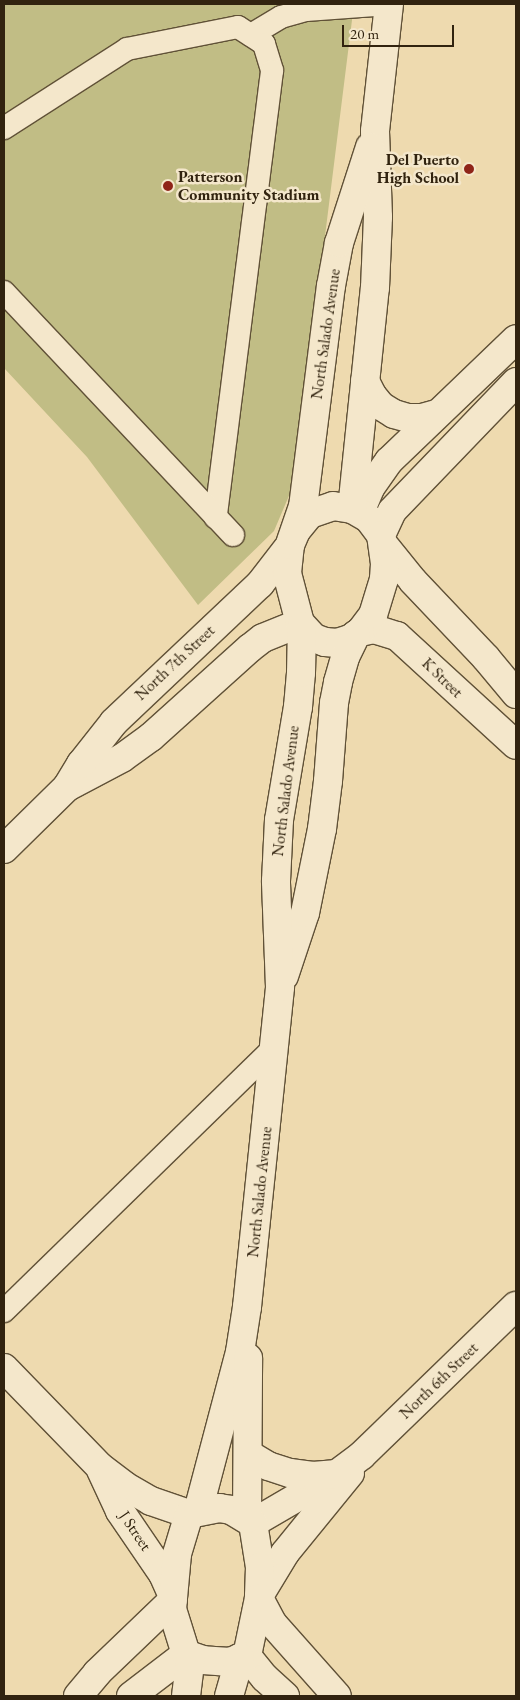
<!DOCTYPE html>
<style>
body{margin:0}
#map{position:relative;width:520px;height:1700px;overflow:hidden;background:#eedaaf;font-family:"EB Garamond",serif}
div>[style]{position:absolute}
.green>*{inset:0;background:#c1bd85}
.roads{filter:drop-shadow(1px 0 #605137) drop-shadow(-1px 0 #605137) drop-shadow(0 1px #605137) drop-shadow(0 -1px #605137)}
.lane>*{height:22px;margin:-11px;padding:0 11px;transform-origin:11px;border-radius:11px;background:#f4e7cb}
.street>*{height:28px;margin:-14px;padding:0 14px;transform-origin:14px;border-radius:14px;background:#f4e7cb}
.secondary>*{height:28px;margin:-14px;padding:0 14px;transform-origin:14px;border-radius:14px;background:#f4e7cb}
.dots>*{width:14px;height:14px;translate:-50% -50%;box-sizing:border-box;border:2px solid #f4e7cb;border-radius:50%}
span{translate:-50% -50%;white-space:nowrap;text-align:center;line-height:1.15;-webkit-text-stroke:5px #f4e7cb;paint-order:stroke}
.poi-label{font-size:16px;color:#31230f;font-weight:700}
.right{translate:-100% -50%;text-align:right}
.left{translate:0 -50%;text-align:left}
.street-label{font-size:16px;color:#31230f}
.frame{position:absolute;inset:0;border:5px solid #31230f;pointer-events:none}
.scale{position:absolute;left:342px;top:25px;width:112px;height:22px;box-sizing:border-box;border:2px solid #31230f;border-top:0;padding-left:6px;font-size:15px;line-height:18px;white-space:nowrap;color:#31230f;-webkit-text-stroke:4px #f4e7cb;paint-order:stroke}
</style>
<div id="map">
<div class="green">
<div style="clip-path:polygon(4px 4px,354px 4px,294px 484px,274px 531px,198px 605px,87px 457px,4px 368px)"></div>
</div>
<div class="roads">
<div class="lane">
<div style="left:251px;top:35px;width:35px;rotate:-31deg"></div>
<div style="left:281px;top:17px;width:26px;rotate:-16deg"></div>
<div style="left:306px;top:10px;width:83px;rotate:-4.1deg"></div>
<div style="left:4px;top:128px;width:146px;rotate:-32.7deg"></div>
<div style="left:127px;top:49px;width:113px;rotate:-11.2deg"></div>
<div style="left:238px;top:27px;width:31px;rotate:33deg"></div>
<div style="left:264px;top:44px;width:28px;rotate:73deg"></div>
<div style="left:272px;top:71px;width:450px;rotate:97.2deg"></div>
<div style="left:4px;top:292px;width:334px;rotate:46.7deg"></div>
<div style="left:4px;top:1311px;width:378px;rotate:-44.3deg"></div>
</div>
<div class="street">
<div style="left:360px;top:512px;width:26px;rotate:-67deg"></div>
<div style="left:370px;top:488px;width:33px;rotate:-55deg"></div>
<div style="left:389px;top:461px;width:176px;rotate:-43.8deg"></div>
<div style="left:381px;top:535px;width:26px;rotate:-65deg"></div>
<div style="left:392px;top:511px;width:179px;rotate:-46.1deg"></div>
<div style="left:384px;top:545px;width:46px;rotate:51.1deg"></div>
<div style="left:413px;top:581px;width:106px;rotate:46.5deg"></div>
<div style="left:486px;top:658px;width:47px;rotate:50.2deg"></div>
<div style="left:360px;top:632px;width:14px;rotate:-12deg"></div>
<div style="left:374px;top:629px;width:24px;rotate:17deg"></div>
<div style="left:397px;top:636px;width:161px;rotate:42.5deg"></div>
<div style="left:67px;top:787px;width:62px;rotate:-27.8deg"></div>
<div style="left:122px;top:758px;width:36px;rotate:-36deg"></div>
<div style="left:151px;top:737px;width:133px;rotate:-42deg"></div>
<div style="left:250px;top:648px;width:16px;rotate:-38deg"></div>
<div style="left:263px;top:638px;width:40px;rotate:-22deg"></div>
<div style="left:4px;top:849px;width:88px;rotate:-44.5deg"></div>
<div style="left:67px;top:787px;width:27px;rotate:-59deg"></div>
<div style="left:81px;top:764px;width:53px;rotate:-51.8deg"></div>
<div style="left:114px;top:722px;width:201px;rotate:-43.4deg"></div>
<div style="left:260px;top:584px;width:49px;rotate:-52.4deg"></div>
<div style="left:4px;top:1368px;width:138px;rotate:45.9deg"></div>
<div style="left:100px;top:1467px;width:31px;rotate:37deg"></div>
<div style="left:125px;top:1486px;width:30px;rotate:30deg"></div>
<div style="left:151px;top:1501px;width:40px;rotate:18.9deg"></div>
<div style="left:101px;top:1470px;width:45px;rotate:65.1deg"></div>
<div style="left:120px;top:1511px;width:76px;rotate:55.7deg"></div>
<div style="left:163px;top:1574px;width:22px;rotate:66deg"></div>
<div style="left:253px;top:1523px;width:97px;rotate:-30.3deg"></div>
<div style="left:337px;top:1474px;width:31px;rotate:-37deg"></div>
<div style="left:362px;top:1455px;width:214px;rotate:-44.1deg"></div>
<div style="left:259px;top:1596px;width:50px;rotate:-58.8deg"></div>
<div style="left:285px;top:1553px;width:103px;rotate:-50.9deg"></div>
<div style="left:259px;top:1598px;width:30px;rotate:62deg"></div>
<div style="left:273px;top:1624px;width:96px;rotate:48.4deg"></div>
<div style="left:247px;top:1656px;width:28px;rotate:51deg"></div>
<div style="left:265px;top:1678px;width:27px;rotate:42deg"></div>
<div style="left:78px;top:1696px;width:30px;rotate:-50deg"></div>
<div style="left:97px;top:1673px;width:105px;rotate:-43.8deg"></div>
<div style="left:131px;top:1696px;width:69px;rotate:-37.4deg"></div>
</div>
<div class="secondary">
<div style="left:365px;top:381px;width:16px;rotate:63deg"></div>
<div style="left:372px;top:395px;width:14px;rotate:51deg"></div>
<div style="left:381px;top:406px;width:15px;rotate:32deg"></div>
<div style="left:394px;top:414px;width:15px;rotate:16deg"></div>
<div style="left:408px;top:418px;width:14px"></div>
<div style="left:422px;top:418px;width:15px;rotate:-16deg"></div>
<div style="left:333px;top:506px;width:19px;rotate:9deg"></div>
<div style="left:352px;top:509px;width:20px;rotate:30deg"></div>
<div style="left:369px;top:519px;width:20px;rotate:53deg"></div>
<div style="left:381px;top:535px;width:29px;rotate:82deg"></div>
<div style="left:385px;top:564px;width:15px;rotate:94deg"></div>
<div style="left:384px;top:579px;width:38px;rotate:107deg"></div>
<div style="left:373px;top:615px;width:21px;rotate:127deg"></div>
<div style="left:360px;top:632px;width:12px;rotate:145deg"></div>
<div style="left:350px;top:639px;width:14px;rotate:163deg"></div>
<div style="left:337px;top:643px;width:12px;rotate:-175deg"></div>
<div style="left:325px;top:642px;width:12px;rotate:-160deg"></div>
<div style="left:314px;top:638px;width:21px;rotate:-133deg"></div>
<div style="left:300px;top:623px;width:52px;rotate:-104.6deg"></div>
<div style="left:287px;top:573px;width:28px;rotate:-84deg"></div>
<div style="left:290px;top:545px;width:15px;rotate:-67deg"></div>
<div style="left:296px;top:531px;width:22px;rotate:-51deg"></div>
<div style="left:310px;top:514px;width:24px;rotate:-19deg"></div>
<div style="left:352px;top:509px;width:222px;rotate:-84.1deg"></div>
<div style="left:375px;top:288px;width:71px;rotate:-87.6deg"></div>
<div style="left:378px;top:217px;width:86px;rotate:-92deg"></div>
<div style="left:375px;top:131px;width:128px;rotate:-83.7deg"></div>
<div style="left:291px;top:541px;width:36px;rotate:-71deg"></div>
<div style="left:303px;top:507px;width:223px;rotate:-82.8deg"></div>
<div style="left:331px;top:286px;width:44px;rotate:-79.5deg"></div>
<div style="left:339px;top:243px;width:101px;rotate:-72.1deg"></div>
<div style="left:284px;top:976px;width:66px;rotate:-71.6deg"></div>
<div style="left:305px;top:913px;width:86px;rotate:-78.6deg"></div>
<div style="left:322px;top:829px;width:48px;rotate:-82.9deg"></div>
<div style="left:328px;top:781px;width:78px;rotate:-85.6deg"></div>
<div style="left:334px;top:703px;width:21px;rotate:-79deg"></div>
<div style="left:338px;top:682px;width:26px;rotate:-74deg"></div>
<div style="left:345px;top:657px;width:25px;rotate:-64deg"></div>
<div style="left:248px;top:1454px;width:23px;rotate:31deg"></div>
<div style="left:268px;top:1466px;width:23px;rotate:18deg"></div>
<div style="left:290px;top:1473px;width:23px;rotate:7deg"></div>
<div style="left:313px;top:1476px;width:24px;rotate:-5deg"></div>
<div style="left:219px;top:1508px;width:12px;rotate:9deg"></div>
<div style="left:231px;top:1510px;width:26px;rotate:31deg"></div>
<div style="left:253px;top:1523px;width:45px;rotate:81deg"></div>
<div style="left:260px;top:1567px;width:31px;rotate:92deg"></div>
<div style="left:259px;top:1598px;width:59px;rotate:101.7deg"></div>
<div style="left:247px;top:1656px;width:18px;rotate:161deg"></div>
<div style="left:230px;top:1662px;width:27px;rotate:-176deg"></div>
<div style="left:203px;top:1660px;width:18px;rotate:-161deg"></div>
<div style="left:186px;top:1654px;width:47px;rotate:-107.3deg"></div>
<div style="left:172px;top:1609px;width:55px;rotate:-84.8deg"></div>
<div style="left:177px;top:1554px;width:42px;rotate:-73.3deg"></div>
<div style="left:189px;top:1514px;width:31px;rotate:-11deg"></div>
<div style="left:198px;top:1511px;width:164px;rotate:-75.2deg"></div>
<div style="left:240px;top:1352px;width:46px;rotate:-81.2deg"></div>
<div style="left:247px;top:1307px;width:322px;rotate:-84.1deg"></div>
<div style="left:280px;top:987px;width:106px;rotate:-92.2deg"></div>
<div style="left:276px;top:881px;width:61px;rotate:-87.2deg"></div>
<div style="left:279px;top:820px;width:115px;rotate:-80.5deg"></div>
<div style="left:298px;top:707px;width:34px;rotate:-85deg"></div>
<div style="left:301px;top:673px;width:47px;rotate:-88.8deg"></div>
<div style="left:247px;top:1519px;width:161px;rotate:-89.6deg"></div>
<div style="left:186px;top:1696px;width:40px;rotate:-82.9deg"></div>
<div style="left:229px;top:1696px;width:40px;rotate:-74deg"></div>
</div>
</div>
<div class="dots">
<div style="left:469px;top:169px;background:#8f2418"></div>
<div style="left:168px;top:186px;background:#8f2418"></div>
</div>
<div class="poi-label">
<span class="right" style="left:459px;top:169px">Del Puerto<br>High School</span>
<span class="left" style="left:178px;top:186px">Patterson<br>Community Stadium</span>
</div>
<div class="street-label">
<span style="left:326px;top:334px;rotate:-82deg">North Salado Avenue</span>
<span style="left:175px;top:663px;rotate:-43deg">North 7th Street</span>
<span style="left:442px;top:678px;rotate:44deg">K Street</span>
<span style="left:286px;top:791px;rotate:-83deg">North Salado Avenue</span>
<span style="left:260px;top:1192px;rotate:-84deg">North Salado Avenue</span>
<span style="left:439px;top:1381px;rotate:-44deg">North 6th Street</span>
<span style="left:135px;top:1531px;rotate:56deg">J Street</span>
</div>
<div class="frame"></div>
<div class="scale">20 m</div>
</div>
